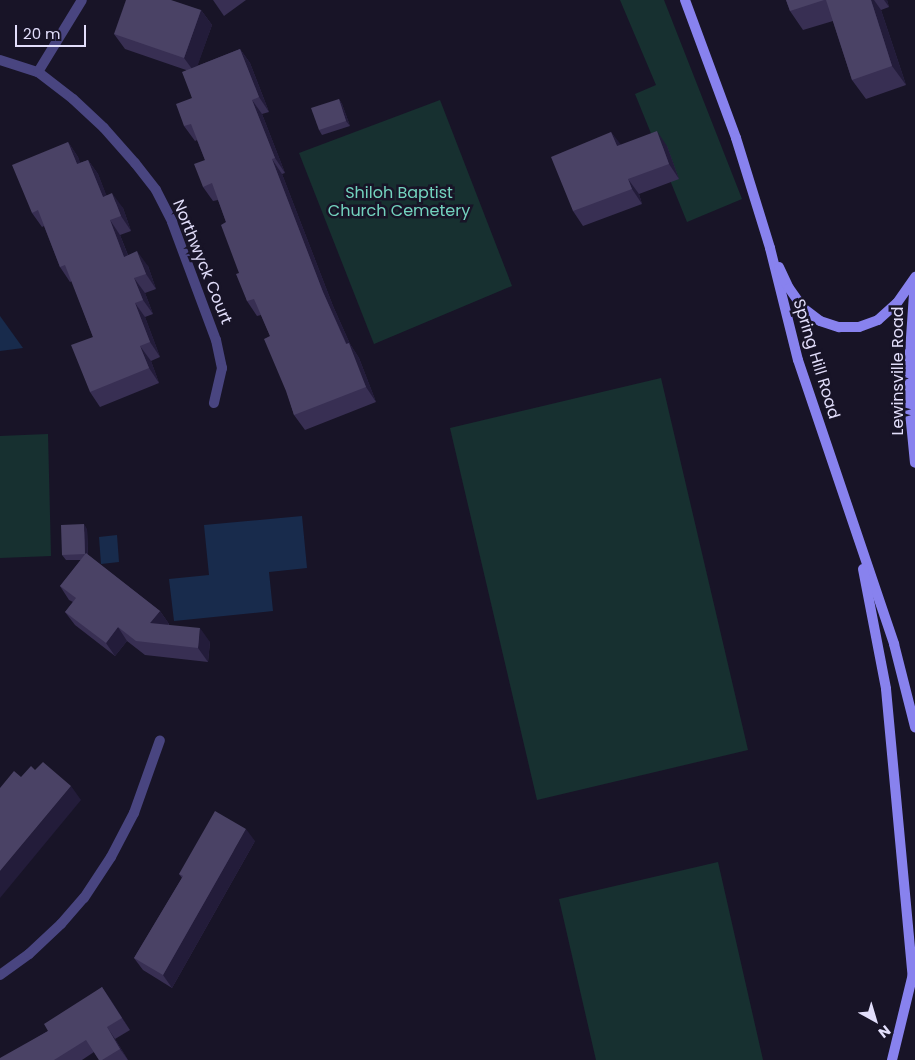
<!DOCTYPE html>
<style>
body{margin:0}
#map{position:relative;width:915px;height:1060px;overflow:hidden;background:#181427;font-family:Poppins,sans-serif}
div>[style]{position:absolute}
.green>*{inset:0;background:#173030}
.water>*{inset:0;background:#182b4c}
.street>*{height:10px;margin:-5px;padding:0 5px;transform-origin:5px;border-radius:5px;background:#494580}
.secondary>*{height:10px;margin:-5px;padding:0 5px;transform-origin:5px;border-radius:5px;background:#8882ee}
.wall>*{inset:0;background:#382f53}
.shaded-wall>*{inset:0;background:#231c3a}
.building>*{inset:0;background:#4a4265}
span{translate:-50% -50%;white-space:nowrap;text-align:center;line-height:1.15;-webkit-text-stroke:5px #181427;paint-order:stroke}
.park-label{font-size:16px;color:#73d2be}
.street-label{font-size:16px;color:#e2defb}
.north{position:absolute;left:850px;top:995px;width:50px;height:50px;-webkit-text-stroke:4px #181427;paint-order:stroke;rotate:141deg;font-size:14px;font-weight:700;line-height:20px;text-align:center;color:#e2defb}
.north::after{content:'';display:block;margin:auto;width:18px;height:22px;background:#e2defb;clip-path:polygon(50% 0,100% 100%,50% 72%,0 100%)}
.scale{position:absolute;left:15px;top:25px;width:71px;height:22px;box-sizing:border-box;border:2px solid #e2defb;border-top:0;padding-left:6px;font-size:15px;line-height:18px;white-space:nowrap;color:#e2defb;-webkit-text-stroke:4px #181427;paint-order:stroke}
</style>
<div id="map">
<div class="green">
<div style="clip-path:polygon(620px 0,664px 0,742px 199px,687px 222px,635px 94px,656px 85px)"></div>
<div style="clip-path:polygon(440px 100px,512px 286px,374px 344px,299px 153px)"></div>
<div style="clip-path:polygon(661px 378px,748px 750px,537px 800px,450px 428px)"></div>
<div style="clip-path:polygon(48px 434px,51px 556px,0 558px,0 436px)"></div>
<div style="clip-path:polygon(718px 862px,763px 1060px,596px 1060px,559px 899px)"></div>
</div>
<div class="water">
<div style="clip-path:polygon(0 316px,23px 348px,0 351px)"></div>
<div style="clip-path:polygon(302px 516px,307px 568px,269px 572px,273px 611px,174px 621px,169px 579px,209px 575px,204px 525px)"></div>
<div style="clip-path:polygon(117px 535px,119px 562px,101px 564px,99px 537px)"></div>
</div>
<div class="street">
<div style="left:0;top:60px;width:40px;rotate:18deg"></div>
<div style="left:38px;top:72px;width:44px;rotate:37.6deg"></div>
<div style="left:73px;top:99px;width:42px;rotate:43.1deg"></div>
<div style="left:104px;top:128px;width:47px;rotate:48.5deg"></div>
<div style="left:135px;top:163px;width:34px;rotate:52deg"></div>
<div style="left:156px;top:190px;width:36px;rotate:63deg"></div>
<div style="left:172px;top:222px;width:126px;rotate:69.6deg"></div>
<div style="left:216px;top:340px;width:29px;rotate:78deg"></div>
<div style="left:222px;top:368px;width:36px;rotate:103deg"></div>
<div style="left:38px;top:72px;width:84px;rotate:-58.6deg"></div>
<div style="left:0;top:975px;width:36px;rotate:-36deg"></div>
<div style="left:29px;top:954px;width:44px;rotate:-43.2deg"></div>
<div style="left:61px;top:924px;width:35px;rotate:-49deg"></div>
<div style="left:84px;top:898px;width:49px;rotate:-56.6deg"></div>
<div style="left:111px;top:857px;width:50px;rotate:-62.4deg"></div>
<div style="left:134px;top:813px;width:77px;rotate:-70.4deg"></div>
</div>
<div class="secondary">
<div style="left:685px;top:0;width:147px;rotate:69.7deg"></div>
<div style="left:736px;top:138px;width:115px;rotate:72.8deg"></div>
<div style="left:770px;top:248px;width:115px;rotate:76deg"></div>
<div style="left:798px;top:360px;width:300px;rotate:71.3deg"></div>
<div style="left:894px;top:644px;width:86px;rotate:75.8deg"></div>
<div style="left:779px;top:267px;width:23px;rotate:65deg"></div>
<div style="left:789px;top:288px;width:24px;rotate:55deg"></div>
<div style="left:803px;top:308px;width:21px;rotate:37deg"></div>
<div style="left:820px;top:321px;width:20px;rotate:18deg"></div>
<div style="left:839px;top:327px;width:20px"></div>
<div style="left:859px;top:327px;width:20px;rotate:-20deg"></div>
<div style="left:878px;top:320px;width:25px;rotate:-42deg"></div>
<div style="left:897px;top:303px;width:32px;rotate:-55deg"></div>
<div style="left:915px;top:279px;width:73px;rotate:93.9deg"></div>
<div style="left:910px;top:352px;width:60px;rotate:90deg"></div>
<div style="left:910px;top:412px;width:51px;rotate:84.4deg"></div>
<div style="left:863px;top:569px;width:122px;rotate:79.1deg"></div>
<div style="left:886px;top:689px;width:291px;rotate:84.7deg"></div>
<div style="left:892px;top:1060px;width:89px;rotate:-76.3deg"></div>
</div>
<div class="wall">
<div style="clip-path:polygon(213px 0,246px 0,224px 16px)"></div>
<div style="clip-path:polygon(786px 0,887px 0,889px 7px,881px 10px,906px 85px,866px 99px,852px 80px,833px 21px,803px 30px,790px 11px)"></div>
<div style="clip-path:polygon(201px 10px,212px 25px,197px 66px,240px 49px,250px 63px,269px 112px,262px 114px,285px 173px,282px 174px,333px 306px,350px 344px,359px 358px,376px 402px,305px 430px,294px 415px,270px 336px,261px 315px,257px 316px,247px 301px,226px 222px,218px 200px,213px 201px,203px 187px,205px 160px,197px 140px,195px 141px,184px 126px,192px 98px,186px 70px,125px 49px,114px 34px)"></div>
<div style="clip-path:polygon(339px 99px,342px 104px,350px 126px,322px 135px,319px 130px)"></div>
<div style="clip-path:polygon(611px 132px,620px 145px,667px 146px,679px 179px,639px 194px,642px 204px,583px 226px,573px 211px)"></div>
<div style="clip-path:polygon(68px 142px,78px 157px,80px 163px,88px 160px,98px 174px,106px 195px,123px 208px,131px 231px,120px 235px,128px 255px,148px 266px,156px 289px,145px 293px,153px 314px,145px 317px,160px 357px,151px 361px,159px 383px,100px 407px,90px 392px,93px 337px,72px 281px,70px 282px,60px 267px,44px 226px,42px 227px,32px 213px)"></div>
<div style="clip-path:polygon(87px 529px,88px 555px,160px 611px,169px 624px,169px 625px,210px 642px,208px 662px,145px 655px,127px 641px,115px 656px,75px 625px,65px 612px,73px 602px,69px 600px,60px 586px,81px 560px,66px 560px,62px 555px)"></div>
<div style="clip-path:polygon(255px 841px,172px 988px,143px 970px,134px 958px,182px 878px,179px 874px)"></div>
<div style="clip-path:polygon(102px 987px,130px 1030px,115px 1039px,128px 1060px,99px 1060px,94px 1052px,82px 1060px,0 1060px,48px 1031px)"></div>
</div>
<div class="shaded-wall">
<div style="clip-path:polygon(871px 0,874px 0,881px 10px,906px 85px,892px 66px)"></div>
<div style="clip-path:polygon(884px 0,887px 0,889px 7px)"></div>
<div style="clip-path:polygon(201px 10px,212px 25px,195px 73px,184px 58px)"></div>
<div style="clip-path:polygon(240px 49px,250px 63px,269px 112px,259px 97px)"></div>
<div style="clip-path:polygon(339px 99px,342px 104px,350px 126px,346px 121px)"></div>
<div style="clip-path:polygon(252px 100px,262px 114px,285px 173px,275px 158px)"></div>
<div style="clip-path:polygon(657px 131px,667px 146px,679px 179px,669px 164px)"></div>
<div style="clip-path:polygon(611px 132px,622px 146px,617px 146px)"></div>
<div style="clip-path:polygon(68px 142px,78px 157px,87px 179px,77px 164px)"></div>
<div style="clip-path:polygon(272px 159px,282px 174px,333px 306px,350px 344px,359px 358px,376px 402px,366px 387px,323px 292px)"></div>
<div style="clip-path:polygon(88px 160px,98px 174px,113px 212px,103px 197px)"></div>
<div style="clip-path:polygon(628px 179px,639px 194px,642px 204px,632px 189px)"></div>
<div style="clip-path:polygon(112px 193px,123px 208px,131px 231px,121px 216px)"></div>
<div style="clip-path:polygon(110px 220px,120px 235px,134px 271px,124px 257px)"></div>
<div style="clip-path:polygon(137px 251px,148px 266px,156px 289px,146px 274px)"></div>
<div style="clip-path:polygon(134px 278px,145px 293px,153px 314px,143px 300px)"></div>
<div style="clip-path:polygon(135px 303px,145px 317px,160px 357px,150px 342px)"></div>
<div style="clip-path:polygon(140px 346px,151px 361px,159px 383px,149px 368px)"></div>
<div style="clip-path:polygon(84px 524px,87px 529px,88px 559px,85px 554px)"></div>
<div style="clip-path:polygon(160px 611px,169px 624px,160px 636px,150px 623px)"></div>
<div style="clip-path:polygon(118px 627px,127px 641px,115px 656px,106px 643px)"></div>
<div style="clip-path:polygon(200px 628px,210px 642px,208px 662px,198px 648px)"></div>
<div style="clip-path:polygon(71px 786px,81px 800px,0 898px,0 871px)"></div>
<div style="clip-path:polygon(246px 829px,255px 841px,172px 988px,163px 975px)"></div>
<div style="clip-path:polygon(102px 987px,111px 1000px,130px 1030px,122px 1018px)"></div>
<div style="clip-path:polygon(107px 1027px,115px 1039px,128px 1060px,120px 1049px)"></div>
</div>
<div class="building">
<div style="clip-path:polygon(126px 0,171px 0,201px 10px,184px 58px,114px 34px)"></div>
<div style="clip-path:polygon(786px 0,824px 0,790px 11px)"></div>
<div style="clip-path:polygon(826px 0,871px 0,892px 66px,852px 80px)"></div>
<div style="clip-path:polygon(240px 49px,259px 97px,252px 100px,275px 158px,272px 159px,323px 292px,346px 344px,349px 343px,366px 387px,294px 415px,286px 391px,264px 339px,270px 336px,254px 299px,247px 301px,236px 274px,239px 273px,221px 225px,226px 222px,212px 183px,203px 187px,194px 164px,205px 160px,191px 124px,184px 126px,176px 104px,192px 98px,182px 72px)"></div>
<div style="clip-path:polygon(339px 99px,346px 121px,319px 130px,311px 108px)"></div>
<div style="clip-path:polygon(657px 131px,669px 164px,628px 179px,632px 189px,573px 211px,551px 157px,611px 132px,617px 146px)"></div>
<div style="clip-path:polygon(68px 142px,77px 164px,88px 160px,103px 197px,112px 193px,121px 216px,110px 220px,124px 257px,137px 251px,146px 274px,134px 278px,143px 300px,135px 303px,150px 342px,140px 346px,149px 368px,90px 392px,71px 345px,93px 337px,65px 265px,60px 267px,38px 210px,32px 213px,12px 165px)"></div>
<div style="clip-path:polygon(84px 524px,85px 554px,62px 555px,61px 525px)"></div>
<div style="clip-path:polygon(86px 553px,160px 611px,150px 623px,200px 628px,198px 648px,136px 641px,118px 627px,106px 643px,65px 612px,76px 598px,60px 586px)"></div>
<div style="clip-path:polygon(43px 762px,71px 786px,0 871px,0 788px,14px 771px,21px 777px,31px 766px,35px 770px)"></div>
<div style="clip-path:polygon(215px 811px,246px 829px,163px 975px,134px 958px,183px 876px,179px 874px)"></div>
<div style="clip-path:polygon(102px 987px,122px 1018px,107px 1027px,120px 1049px,102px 1060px,99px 1060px,86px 1040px,54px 1060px,0 1060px,0 1058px,48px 1031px,44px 1024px)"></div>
</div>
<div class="park-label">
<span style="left:399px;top:202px">Shiloh Baptist<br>Church Cemetery</span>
</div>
<div class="street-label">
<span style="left:202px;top:262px;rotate:68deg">Northwyck Court</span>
<span style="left:816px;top:359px;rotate:73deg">Spring Hill Road</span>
<span style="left:898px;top:371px;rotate:-90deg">Lewinsville Road</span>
</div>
<div class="north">N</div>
<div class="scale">20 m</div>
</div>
